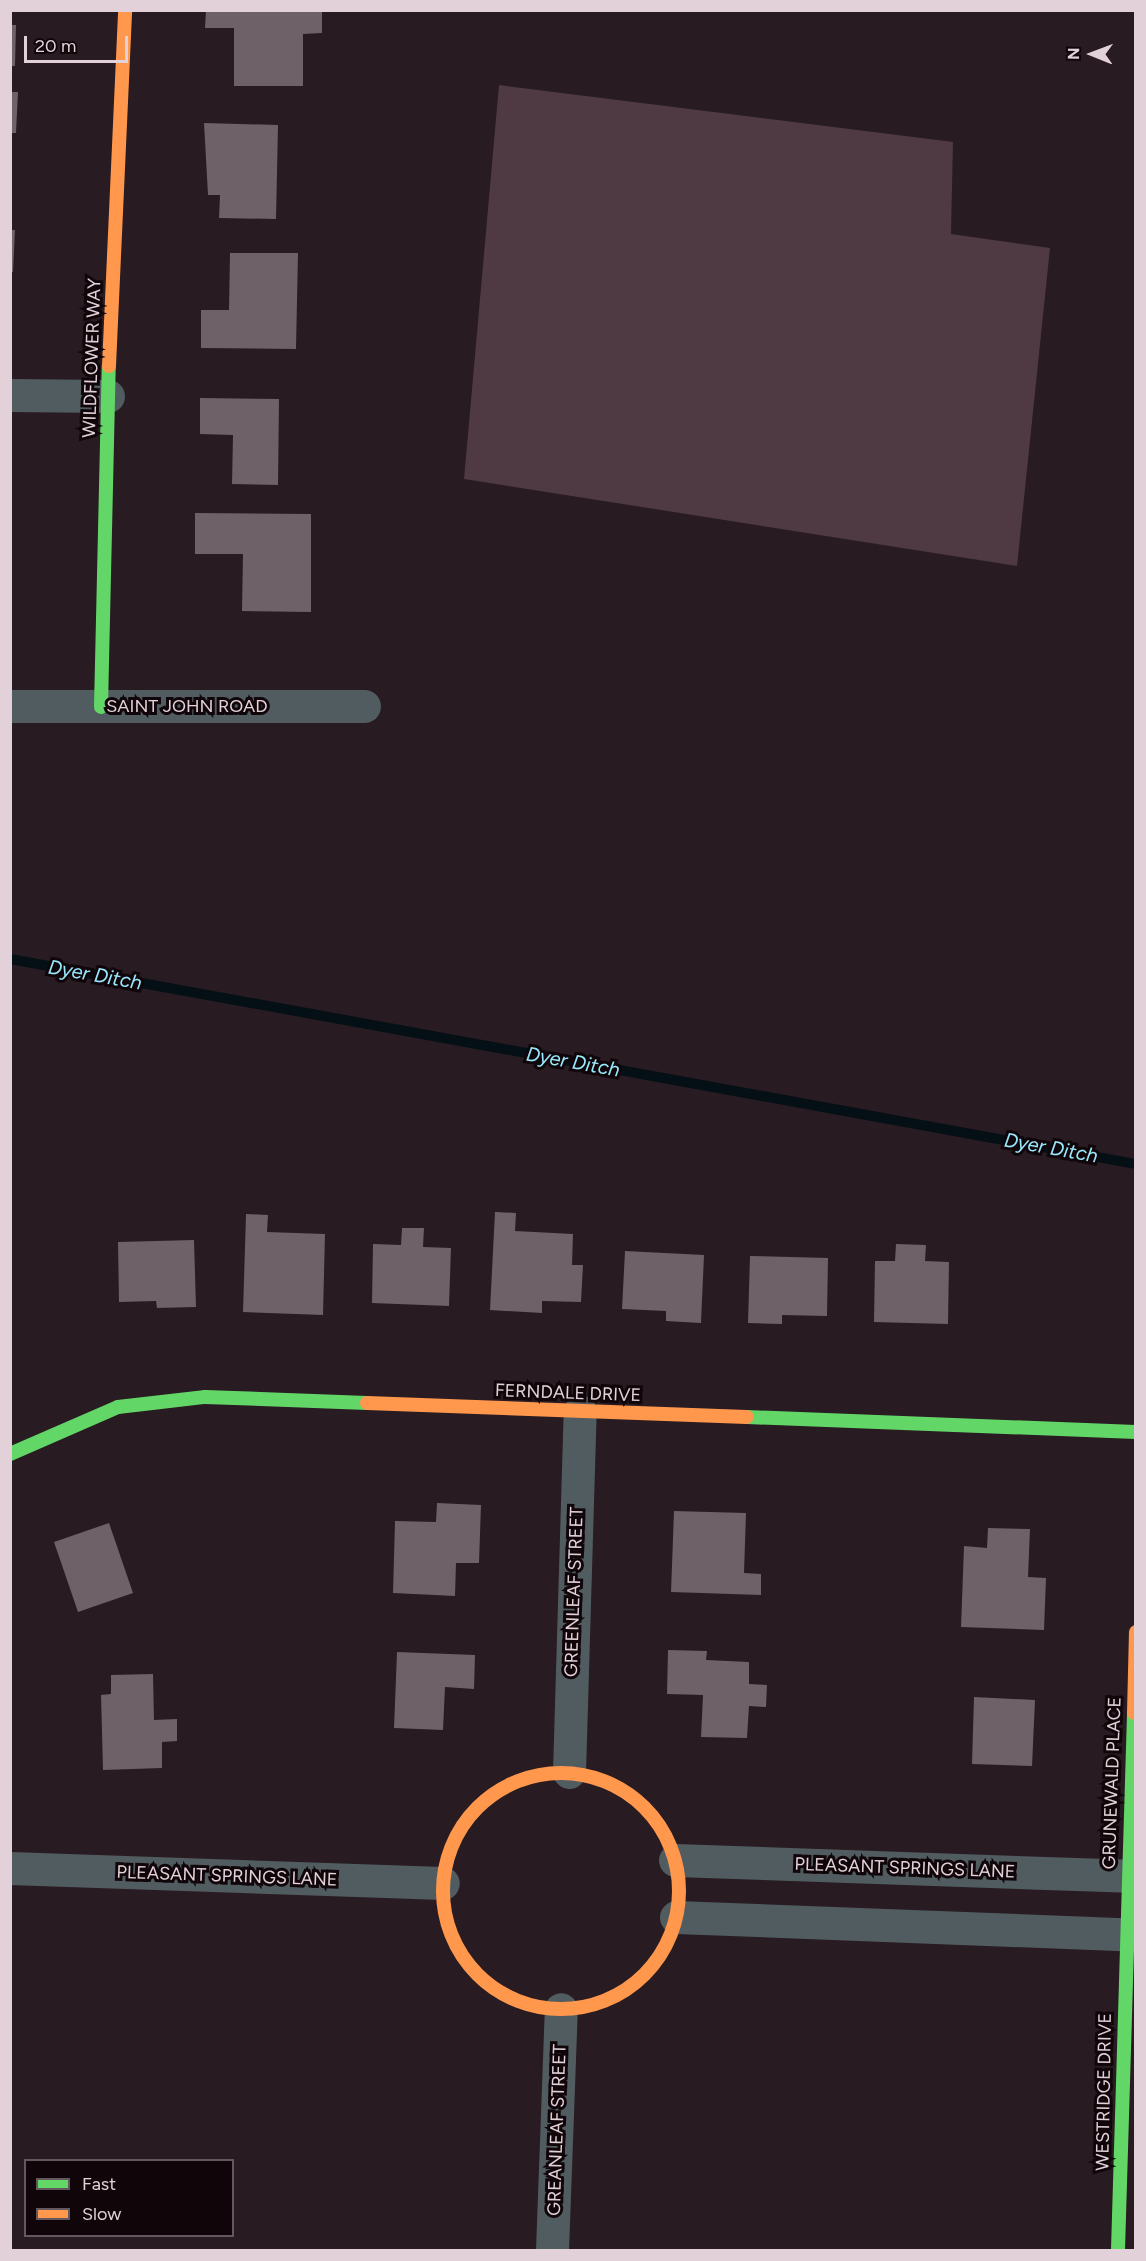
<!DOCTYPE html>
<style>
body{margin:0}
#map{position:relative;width:1146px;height:2261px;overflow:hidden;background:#281b22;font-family:Figtree,sans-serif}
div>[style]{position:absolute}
.green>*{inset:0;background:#4f3943}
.stream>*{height:10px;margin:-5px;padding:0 5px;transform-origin:5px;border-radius:5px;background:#041015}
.building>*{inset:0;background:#6e6167}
.street>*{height:33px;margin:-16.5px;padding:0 16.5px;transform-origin:16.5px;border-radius:16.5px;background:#515c60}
.fast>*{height:14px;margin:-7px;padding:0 7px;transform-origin:7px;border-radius:7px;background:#63d668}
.slow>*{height:14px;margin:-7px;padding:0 7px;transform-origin:7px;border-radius:7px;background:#ff974d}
.slow>.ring{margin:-7px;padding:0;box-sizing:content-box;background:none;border:14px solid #ff974d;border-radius:50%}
span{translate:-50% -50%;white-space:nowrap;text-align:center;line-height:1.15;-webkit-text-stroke:6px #10060a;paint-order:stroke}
.street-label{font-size:18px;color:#e3d1d9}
.water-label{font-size:20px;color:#98e9fd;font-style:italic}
.frame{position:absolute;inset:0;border:12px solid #e3d1d9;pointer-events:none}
.legend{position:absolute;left:24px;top:2159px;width:210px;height:78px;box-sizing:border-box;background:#10060a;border:2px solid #64575d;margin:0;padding:8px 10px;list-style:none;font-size:18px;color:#e3d1d9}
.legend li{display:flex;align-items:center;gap:12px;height:30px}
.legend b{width:30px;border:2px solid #64575d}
.north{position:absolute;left:1062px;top:24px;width:60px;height:60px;-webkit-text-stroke:4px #10060a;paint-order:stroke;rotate:271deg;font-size:16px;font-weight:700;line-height:24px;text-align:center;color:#e3d1d9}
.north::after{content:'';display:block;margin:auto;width:21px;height:27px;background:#e3d1d9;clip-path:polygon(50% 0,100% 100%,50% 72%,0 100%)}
.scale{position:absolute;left:24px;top:36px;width:104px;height:27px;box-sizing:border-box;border:3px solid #e3d1d9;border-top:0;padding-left:8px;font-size:18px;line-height:21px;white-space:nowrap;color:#e3d1d9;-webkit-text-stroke:4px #10060a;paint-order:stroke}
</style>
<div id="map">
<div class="green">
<div style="clip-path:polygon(499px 85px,953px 142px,951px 234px,1050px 248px,1017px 566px,464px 479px)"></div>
</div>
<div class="stream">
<div style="left:10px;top:959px;width:1145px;rotate:10.32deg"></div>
</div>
<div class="building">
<div style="clip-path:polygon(206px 10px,322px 10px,322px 33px,303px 34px,303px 86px,234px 86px,234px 28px,205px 28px)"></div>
<div style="clip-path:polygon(10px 25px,16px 25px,15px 66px,10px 66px)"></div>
<div style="clip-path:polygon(10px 92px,18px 92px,16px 133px,10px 133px)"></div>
<div style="clip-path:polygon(204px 123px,278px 125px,276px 219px,219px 218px,220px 195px,208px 195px)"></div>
<div style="clip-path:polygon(10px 230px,15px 230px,13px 272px,10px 272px)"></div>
<div style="clip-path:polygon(230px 253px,298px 253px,296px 349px,201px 348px,201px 310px,229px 310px)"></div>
<div style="clip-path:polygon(200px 398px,279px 399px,278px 485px,232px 484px,233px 435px,200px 434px)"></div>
<div style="clip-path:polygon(195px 513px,311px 514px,311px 612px,242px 611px,243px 554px,195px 554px)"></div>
<div style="clip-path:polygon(495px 1212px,516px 1213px,515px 1231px,573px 1234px,572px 1265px,583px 1265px,581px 1302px,542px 1301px,542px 1313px,490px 1310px)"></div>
<div style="clip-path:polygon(246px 1214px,268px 1215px,267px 1232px,325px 1234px,323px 1315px,243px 1312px)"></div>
<div style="clip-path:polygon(402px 1228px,424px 1228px,423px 1247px,451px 1248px,449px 1306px,372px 1303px,373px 1244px,401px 1245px)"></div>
<div style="clip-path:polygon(194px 1240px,196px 1307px,157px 1308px,156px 1301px,119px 1302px,118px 1242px)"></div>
<div style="clip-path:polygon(896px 1244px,926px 1245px,925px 1261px,949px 1262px,948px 1324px,874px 1322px,875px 1261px,895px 1261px)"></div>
<div style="clip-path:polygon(625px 1251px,704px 1255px,701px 1323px,666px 1321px,666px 1311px,622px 1309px)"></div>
<div style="clip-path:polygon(750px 1256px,828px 1258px,827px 1316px,782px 1315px,782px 1324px,748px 1323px)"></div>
<div style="clip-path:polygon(437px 1503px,481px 1505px,479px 1563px,456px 1563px,455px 1596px,393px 1593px,395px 1521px,436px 1522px)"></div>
<div style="clip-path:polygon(674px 1511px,746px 1513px,744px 1573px,761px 1574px,761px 1595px,671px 1592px)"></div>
<div style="clip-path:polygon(109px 1523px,133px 1593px,78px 1612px,54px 1542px)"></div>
<div style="clip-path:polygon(988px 1528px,1030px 1529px,1028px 1577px,1046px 1578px,1044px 1630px,961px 1627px,964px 1546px,987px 1548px)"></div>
<div style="clip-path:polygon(668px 1650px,707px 1651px,706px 1660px,749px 1662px,749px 1684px,767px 1685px,766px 1707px,749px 1706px,747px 1738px,701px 1737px,703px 1695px,667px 1694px)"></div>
<div style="clip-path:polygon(397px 1652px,475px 1655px,474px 1689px,445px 1687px,443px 1730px,394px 1728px)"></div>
<div style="clip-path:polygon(153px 1674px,154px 1720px,177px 1719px,177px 1741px,162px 1742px,162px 1768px,103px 1770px,101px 1695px,111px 1694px,111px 1675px)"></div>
<div style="clip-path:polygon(974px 1697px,1035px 1700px,1032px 1766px,972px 1764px)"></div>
</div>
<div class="street">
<div style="left:10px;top:395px;width:98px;rotate:0.6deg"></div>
<div style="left:10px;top:706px;width:354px"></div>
<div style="left:569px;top:1772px;width:361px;rotate:-88.3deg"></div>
<div style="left:675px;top:1860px;width:461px;rotate:2deg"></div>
<div style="left:10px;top:1868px;width:433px;rotate:2deg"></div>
<div style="left:676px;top:1917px;width:460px;rotate:2.2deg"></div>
<div style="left:552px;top:2250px;width:241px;rotate:-87.9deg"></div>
</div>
<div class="fast">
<div style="left:101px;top:707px;width:341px;rotate:-88.7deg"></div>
<div style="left:747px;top:1417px;width:389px;rotate:2.2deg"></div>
<div style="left:10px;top:1454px;width:118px;rotate:-23.5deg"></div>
<div style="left:118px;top:1407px;width:88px;rotate:-6.6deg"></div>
<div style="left:205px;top:1397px;width:162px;rotate:2.1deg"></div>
<div style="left:1118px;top:2250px;width:537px;rotate:-88.29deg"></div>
</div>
<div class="slow">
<div style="left:109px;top:366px;width:356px;rotate:-87.4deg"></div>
<div style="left:367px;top:1403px;width:380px;rotate:2.1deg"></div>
<div style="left:1134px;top:1713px;width:81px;rotate:-88.6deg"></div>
<div class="ring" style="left:443px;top:1773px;width:222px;height:222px"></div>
</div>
<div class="street-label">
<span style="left:92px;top:358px;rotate:-88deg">WILDFLOWER WAY</span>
<span style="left:187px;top:706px">SAINT JOHN ROAD</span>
<span style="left:568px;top:1393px;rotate:2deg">FERNDALE DRIVE</span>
<span style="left:574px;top:1592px;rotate:-88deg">GREENLEAF STREET</span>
<span style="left:1112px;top:1783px;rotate:-88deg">GRUNEWALD PLACE</span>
<span style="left:905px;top:1868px;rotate:2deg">PLEASANT SPRINGS LANE</span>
<span style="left:227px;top:1876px;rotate:2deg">PLEASANT SPRINGS LANE</span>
<span style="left:1104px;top:2092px;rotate:-89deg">WESTRIDGE DRIVE</span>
<span style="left:557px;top:2130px;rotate:-88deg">GREANLEAF STREET</span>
</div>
<div class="water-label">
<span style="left:95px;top:975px;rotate:10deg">Dyer Ditch</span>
<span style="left:573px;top:1062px;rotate:10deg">Dyer Ditch</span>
<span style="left:1051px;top:1148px;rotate:10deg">Dyer Ditch</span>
</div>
<div class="frame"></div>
<ul class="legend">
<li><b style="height:8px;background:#63d668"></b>Fast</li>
<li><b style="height:8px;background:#ff974d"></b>Slow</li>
</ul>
<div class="north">N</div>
<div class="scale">20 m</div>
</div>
